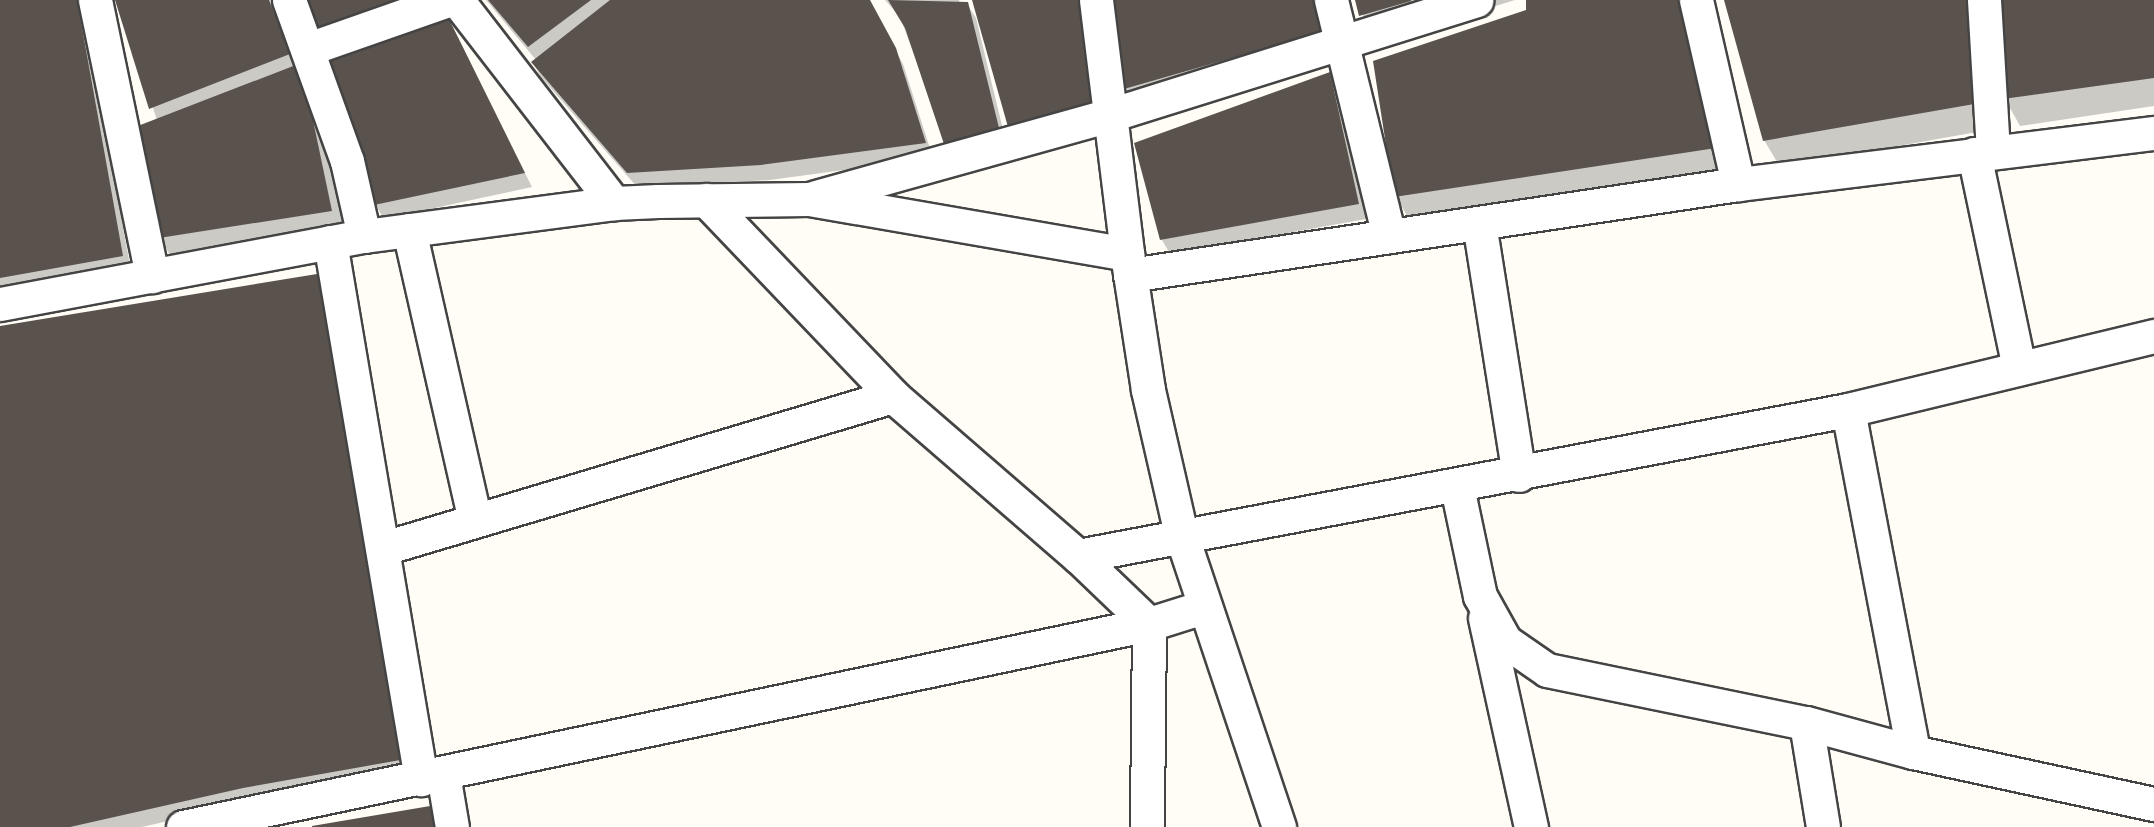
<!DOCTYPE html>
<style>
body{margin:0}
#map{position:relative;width:2154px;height:827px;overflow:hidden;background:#fffdf5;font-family:"Roboto Serif",serif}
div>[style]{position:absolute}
.shadow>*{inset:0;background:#0003}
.building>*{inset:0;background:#5a524d}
.roads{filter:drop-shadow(2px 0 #444) drop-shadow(-2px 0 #444) drop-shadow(0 2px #444) drop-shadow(0 -2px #444)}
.minor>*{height:33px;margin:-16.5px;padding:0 16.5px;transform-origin:16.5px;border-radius:16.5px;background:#fff}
span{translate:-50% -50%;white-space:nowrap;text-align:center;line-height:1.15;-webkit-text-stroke:6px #fff;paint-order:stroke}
</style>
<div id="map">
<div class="shadow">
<div style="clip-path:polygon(0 0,82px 0,131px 271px,0 294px)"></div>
<div style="clip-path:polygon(116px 0,272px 0,298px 66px,316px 92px,347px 238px,176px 265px,160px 238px,157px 120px)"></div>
<div style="clip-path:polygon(486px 0,868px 0,903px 64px,933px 158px,770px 180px,637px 187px,541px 77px,533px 63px,536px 60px)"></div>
<div style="clip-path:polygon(885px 0,959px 0,960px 5px,967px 4px,976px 18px,1006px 142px,953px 158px,900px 17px)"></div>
<div style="clip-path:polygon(1113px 0,1319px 0,1329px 47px,1133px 103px,1125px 89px)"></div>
<div style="clip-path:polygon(1356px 0,1515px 0,1376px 43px)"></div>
<div style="clip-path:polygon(1528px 0,1686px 0,1730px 174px,1411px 223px,1396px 196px,1528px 11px)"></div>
<div style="clip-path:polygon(1726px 0,1986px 0,1994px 129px,1780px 167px,1764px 140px)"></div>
<div style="clip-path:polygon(2154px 0,2154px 106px,2020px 126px,2005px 99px)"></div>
<div style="clip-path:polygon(454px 30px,532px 187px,384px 219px,375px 204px)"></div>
<div style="clip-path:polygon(1330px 73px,1338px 88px,1366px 219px,1170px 254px,1162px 240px)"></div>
<div style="clip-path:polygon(331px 289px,413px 774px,252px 802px,142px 827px,0 827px,0 328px)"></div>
</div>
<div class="building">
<div style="clip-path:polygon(0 0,77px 0,123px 256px,0 278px)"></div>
<div style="clip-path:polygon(115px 0,269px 0,290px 54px,149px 109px)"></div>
<div style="clip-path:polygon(299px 0,423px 0,316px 40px)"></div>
<div style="clip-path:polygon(488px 0,591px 0,528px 47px)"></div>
<div style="clip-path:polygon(610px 0,870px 0,896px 48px,926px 143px,761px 165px,627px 173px,531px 62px)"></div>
<div style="clip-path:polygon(888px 0,968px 2px,999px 128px,944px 144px,905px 28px)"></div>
<div style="clip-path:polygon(972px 0,1085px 0,1096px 101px,1008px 127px)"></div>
<div style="clip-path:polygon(1112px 0,1315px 0,1322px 32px,1124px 89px)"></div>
<div style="clip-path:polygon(1355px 0,1411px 0,1411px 1px,1359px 16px)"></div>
<div style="clip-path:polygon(1526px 0,1679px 0,1716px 148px,1394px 197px,1373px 61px,1526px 10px)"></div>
<div style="clip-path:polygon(1724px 0,1973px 0,1980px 103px,1763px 141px)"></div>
<div style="clip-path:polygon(1994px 0,2154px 0,2154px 78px,2003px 99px)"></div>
<div style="clip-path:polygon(446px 13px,525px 173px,374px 205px,325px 60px)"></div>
<div style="clip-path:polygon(301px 63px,332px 211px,159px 238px,130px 129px)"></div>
<div style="clip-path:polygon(1330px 72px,1359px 204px,1160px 240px,1134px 143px)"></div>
<div style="clip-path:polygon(323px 273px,406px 759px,243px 788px,70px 827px,0 827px,0 326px)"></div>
<div style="clip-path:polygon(436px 805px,439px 827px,312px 827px,312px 826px)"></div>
</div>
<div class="roads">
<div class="minor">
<div style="left:95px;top:0;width:282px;rotate:78.3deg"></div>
<div style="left:289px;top:0;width:171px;rotate:70.2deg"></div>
<div style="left:347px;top:161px;width:77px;rotate:77.2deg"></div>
<div style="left:457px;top:0;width:257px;rotate:52.3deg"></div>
<div style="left:1096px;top:0;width:256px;rotate:83deg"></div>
<div style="left:1127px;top:254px;width:138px;rotate:81.2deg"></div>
<div style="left:1148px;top:390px;width:148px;rotate:77.1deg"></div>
<div style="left:1181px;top:534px;width:309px;rotate:71.5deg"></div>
<div style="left:1331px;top:0;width:243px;rotate:76.2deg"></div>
<div style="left:1696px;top:0;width:189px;rotate:77.1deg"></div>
<div style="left:1984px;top:0;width:151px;rotate:86.6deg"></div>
<div style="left:308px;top:49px;width:148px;rotate:-19.3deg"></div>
<div style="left:1974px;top:154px;width:219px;rotate:78.1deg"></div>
<div style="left:816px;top:197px;width:305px;rotate:-15.6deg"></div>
<div style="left:1110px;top:115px;width:384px;rotate:-17.4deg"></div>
<div style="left:706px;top:200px;width:271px;rotate:46.3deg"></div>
<div style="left:893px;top:396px;width:245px;rotate:40.9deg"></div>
<div style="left:1078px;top:556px;width:98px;rotate:43.8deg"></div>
<div style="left:1149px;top:624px;width:203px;rotate:90.6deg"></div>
<div style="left:1479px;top:223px;width:255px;rotate:81deg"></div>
<div style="left:409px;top:230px;width:298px;rotate:77.2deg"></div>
<div style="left:330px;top:242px;width:545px;rotate:80.38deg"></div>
<div style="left:1130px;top:275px;width:615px;rotate:-8.51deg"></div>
<div style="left:1738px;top:184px;width:419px;rotate:-7deg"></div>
<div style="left:0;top:304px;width:370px;rotate:-10.6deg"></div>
<div style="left:364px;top:236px;width:252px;rotate:-7.5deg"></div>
<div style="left:614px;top:203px;width:44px;rotate:-2.6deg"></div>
<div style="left:658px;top:201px;width:151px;rotate:-0.8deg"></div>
<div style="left:809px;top:199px;width:323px;rotate:9.8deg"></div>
<div style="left:1848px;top:410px;width:348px;rotate:79.2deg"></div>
<div style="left:1457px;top:487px;width:111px;rotate:78.1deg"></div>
<div style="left:1480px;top:596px;width:51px;rotate:60.9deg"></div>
<div style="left:1505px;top:641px;width:51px;rotate:34.6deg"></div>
<div style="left:1547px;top:670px;width:264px;rotate:11.6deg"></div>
<div style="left:1806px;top:723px;width:111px;rotate:15.2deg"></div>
<div style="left:1913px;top:752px;width:247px;rotate:12.2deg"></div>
<div style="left:384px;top:548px;width:531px;rotate:-16.63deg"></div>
<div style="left:1078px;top:556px;width:784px;rotate:-10.74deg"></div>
<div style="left:1848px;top:410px;width:315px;rotate:-13.6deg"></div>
<div style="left:1485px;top:618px;width:214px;rotate:77.6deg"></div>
<div style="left:1806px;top:723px;width:105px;rotate:80.7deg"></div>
<div style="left:443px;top:774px;width:54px;rotate:80.4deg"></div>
<div style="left:183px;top:827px;width:987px;rotate:-11.87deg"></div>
<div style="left:1149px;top:624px;width:57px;rotate:-17.5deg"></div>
</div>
</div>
</div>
